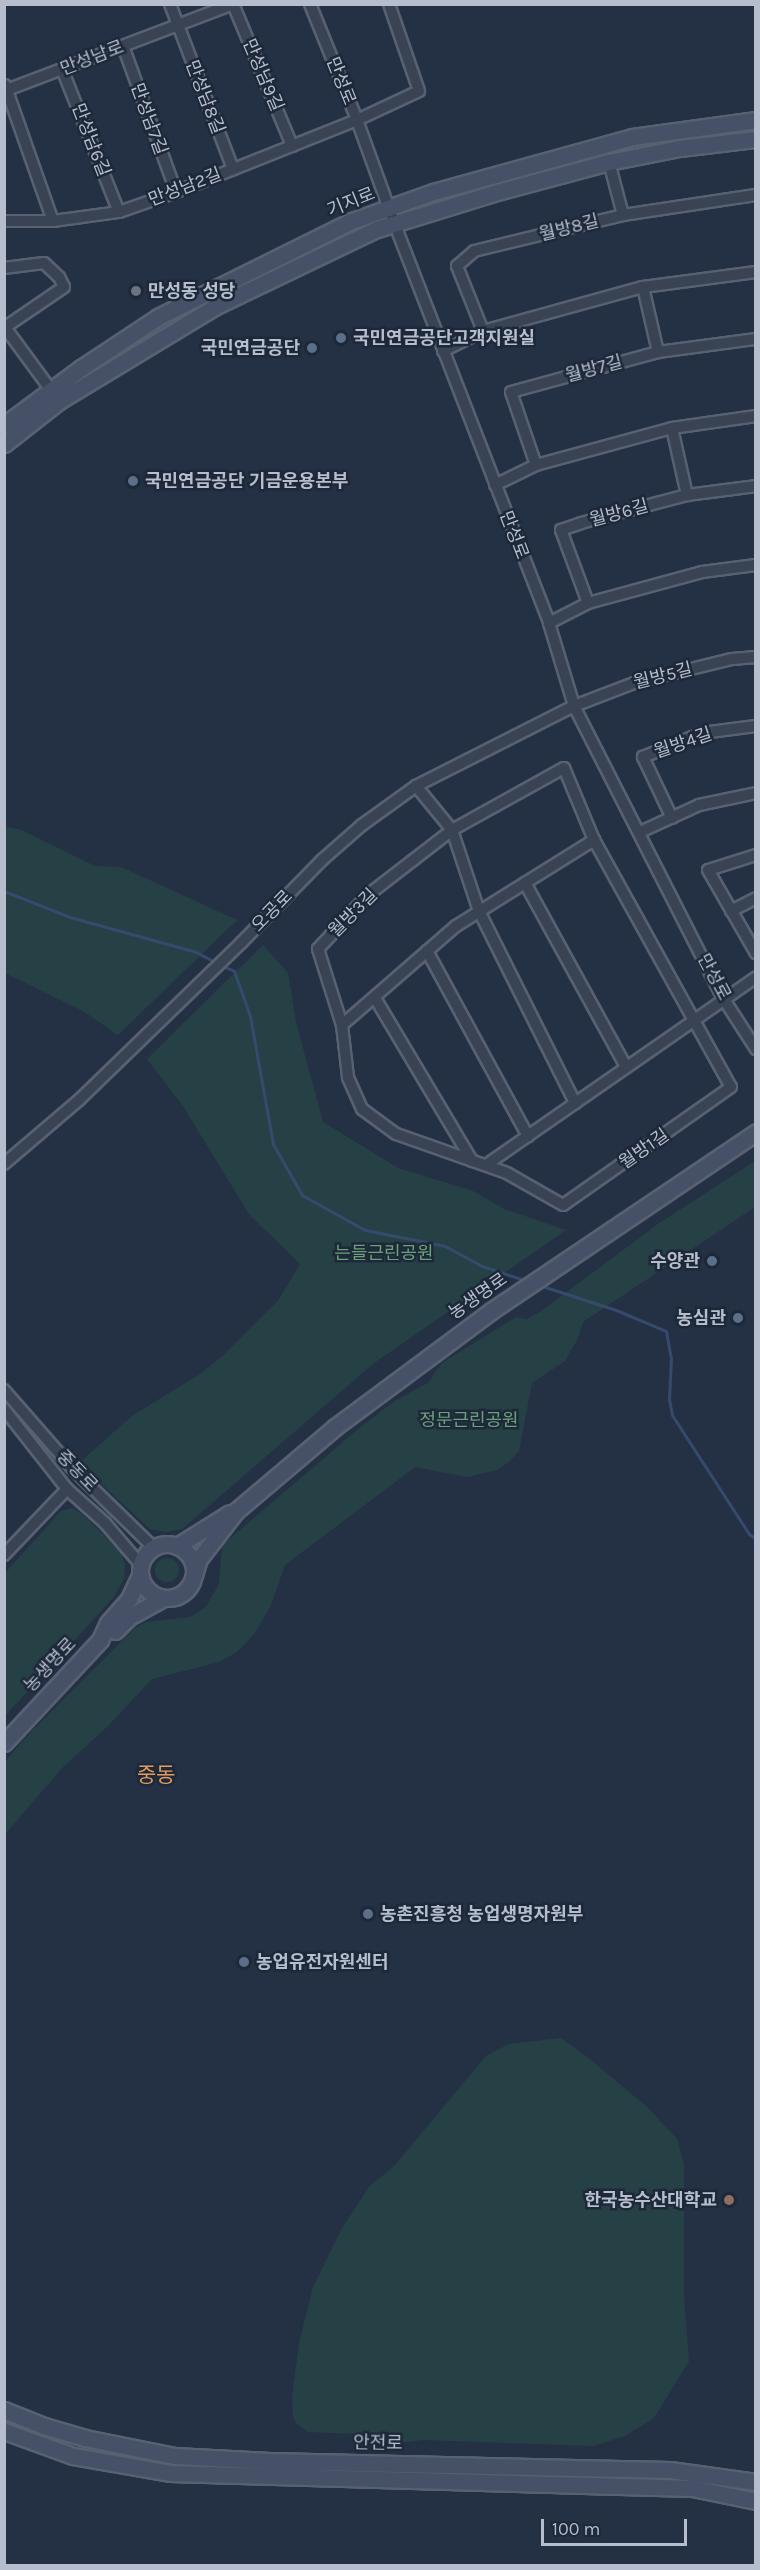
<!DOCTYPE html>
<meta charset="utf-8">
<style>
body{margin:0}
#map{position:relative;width:760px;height:2570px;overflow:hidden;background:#243145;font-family:Karla,"Noto Sans KR",sans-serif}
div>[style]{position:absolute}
.green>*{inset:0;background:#264146}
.round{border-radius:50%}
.stream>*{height:3px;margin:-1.5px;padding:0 1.5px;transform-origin:1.5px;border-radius:1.5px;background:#364a6d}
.roads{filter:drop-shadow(2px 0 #576171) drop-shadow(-2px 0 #576171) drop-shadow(0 2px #576171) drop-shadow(0 -2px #576171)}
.street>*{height:10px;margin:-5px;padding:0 5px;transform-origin:5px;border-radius:5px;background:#394354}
.secondary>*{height:15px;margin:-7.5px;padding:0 7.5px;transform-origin:7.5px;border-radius:7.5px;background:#465167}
.secondary>.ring{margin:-7.5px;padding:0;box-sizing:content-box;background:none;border:15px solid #465167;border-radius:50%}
.dots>*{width:16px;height:16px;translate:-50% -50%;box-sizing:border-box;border:3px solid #1d2839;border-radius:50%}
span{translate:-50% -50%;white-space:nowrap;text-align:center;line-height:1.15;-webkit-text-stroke:5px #1d2839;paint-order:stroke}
.street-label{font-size:18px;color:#b6bece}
.poi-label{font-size:18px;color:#b6bece;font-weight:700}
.left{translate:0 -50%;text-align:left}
.right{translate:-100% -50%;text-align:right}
.park-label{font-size:18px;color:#6ba17a}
.quarter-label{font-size:21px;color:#e09d5f}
.frame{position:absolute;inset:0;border:6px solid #b6bece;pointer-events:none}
.scale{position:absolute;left:541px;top:2519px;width:146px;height:27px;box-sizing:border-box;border:3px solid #b6bece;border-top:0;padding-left:8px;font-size:18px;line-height:21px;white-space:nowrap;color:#b6bece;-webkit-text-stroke:4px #1d2839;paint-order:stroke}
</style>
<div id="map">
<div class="green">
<div style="clip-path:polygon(4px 827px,19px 829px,95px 866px,121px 867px,237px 920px,118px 1035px,83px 1011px,5px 973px)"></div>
<div style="clip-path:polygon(263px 945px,288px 973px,296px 1022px,323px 1122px,398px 1168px,473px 1191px,504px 1209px,566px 1230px,374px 1363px,182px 1529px,166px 1532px,150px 1529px,79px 1463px,132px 1416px,200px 1374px,225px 1354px,278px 1301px,300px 1264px,249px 1214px,183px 1106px,147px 1059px)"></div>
<div style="clip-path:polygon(755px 1161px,755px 1207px,583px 1322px,577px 1340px,565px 1361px,532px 1383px,519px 1451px,509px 1462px,497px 1470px,467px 1477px,415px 1467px,285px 1565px,270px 1607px,255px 1633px,237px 1652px,219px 1662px,152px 1679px,108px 1726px,64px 1766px,5px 1834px,5px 1762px,26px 1737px,135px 1628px,146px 1622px,190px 1617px,206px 1607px,219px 1584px,222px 1547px,227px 1541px,357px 1430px,396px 1400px,428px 1383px,442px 1363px,516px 1317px,527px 1319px,540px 1312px,658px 1224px)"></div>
<div style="clip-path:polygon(71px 1508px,81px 1513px,120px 1550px,125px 1565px,124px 1578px,114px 1597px,5px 1716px,5px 1573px,61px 1511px)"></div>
<div class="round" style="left:155px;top:1558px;width:24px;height:24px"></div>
<div style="clip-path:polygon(561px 2038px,586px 2056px,647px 2107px,677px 2139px,684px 2165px,684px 2296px,689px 2361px,654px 2418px,625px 2436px,593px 2446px,424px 2440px,396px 2443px,358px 2434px,308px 2432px,296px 2423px,293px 2416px,292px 2397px,299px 2343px,313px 2287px,341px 2230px,369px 2187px,395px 2165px,487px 2055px,509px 2044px)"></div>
</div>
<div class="stream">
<div style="left:4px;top:891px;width:71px;rotate:21.5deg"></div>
<div style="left:70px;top:917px;width:131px;rotate:15.5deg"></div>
<div style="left:196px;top:952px;width:24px;rotate:28deg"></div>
<div style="left:223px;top:966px;width:12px;rotate:24deg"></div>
<div style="left:234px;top:971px;width:48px;rotate:70.4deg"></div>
<div style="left:250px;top:1016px;width:130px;rotate:79.8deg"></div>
<div style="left:273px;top:1144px;width:59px;rotate:60.4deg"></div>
<div style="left:302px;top:1195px;width:72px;rotate:29.1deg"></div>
<div style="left:365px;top:1230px;width:82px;rotate:11.3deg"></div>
<div style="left:445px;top:1246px;width:42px;rotate:28.4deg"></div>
<div style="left:482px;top:1266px;width:47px;rotate:18.4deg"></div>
<div style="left:539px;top:1285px;width:81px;rotate:18deg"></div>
<div style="left:616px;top:1310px;width:54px;rotate:22.8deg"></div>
<div style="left:666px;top:1331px;width:27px;rotate:80deg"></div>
<div style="left:671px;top:1358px;width:41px;rotate:92.8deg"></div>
<div style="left:669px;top:1399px;width:16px;rotate:79deg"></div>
<div style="left:672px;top:1415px;width:142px;rotate:57.1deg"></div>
<div style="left:749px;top:1534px;width:9px;rotate:36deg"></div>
</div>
<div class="roads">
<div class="street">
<div style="left:170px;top:4px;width:177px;rotate:69.1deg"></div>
<div style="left:233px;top:4px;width:154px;rotate:67.4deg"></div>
<div style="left:310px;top:4px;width:125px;rotate:67.9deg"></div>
<div style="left:357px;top:120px;width:112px;rotate:70.1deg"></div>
<div style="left:395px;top:225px;width:427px;rotate:68.8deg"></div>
<div style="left:549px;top:623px;width:87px;rotate:73.2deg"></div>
<div style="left:574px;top:706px;width:328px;rotate:63deg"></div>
<div style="left:723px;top:998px;width:61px;rotate:57.1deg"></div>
<div style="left:123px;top:46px;width:155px;rotate:70deg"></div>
<div style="left:62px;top:69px;width:154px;rotate:68.3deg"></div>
<div style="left:5px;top:85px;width:144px;rotate:70.6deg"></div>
<div style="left:4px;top:91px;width:245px;rotate:-20.8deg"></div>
<div style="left:609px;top:162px;width:55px;rotate:75.2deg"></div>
<div style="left:4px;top:221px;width:49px"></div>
<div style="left:53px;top:221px;width:67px;rotate:-7.8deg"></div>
<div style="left:119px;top:212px;width:60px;rotate:-19.3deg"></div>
<div style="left:176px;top:192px;width:195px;rotate:-21.7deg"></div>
<div style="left:357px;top:120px;width:68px;rotate:-25.1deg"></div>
<div style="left:419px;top:91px;width:92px;rotate:-109deg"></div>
<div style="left:4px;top:268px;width:40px;rotate:-7.1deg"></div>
<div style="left:44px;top:263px;width:21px;rotate:43deg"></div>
<div style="left:59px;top:277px;width:11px;rotate:63deg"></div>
<div style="left:64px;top:287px;width:73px;rotate:145.7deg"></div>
<div style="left:643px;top:287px;width:67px;rotate:77deg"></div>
<div style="left:4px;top:326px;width:84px;rotate:53.7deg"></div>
<div style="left:483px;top:331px;width:70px;rotate:-111.8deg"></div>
<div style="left:457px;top:266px;width:23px;rotate:-41deg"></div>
<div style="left:474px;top:251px;width:153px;rotate:-13.6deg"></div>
<div style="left:623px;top:215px;width:134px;rotate:-8.6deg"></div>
<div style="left:443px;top:351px;width:45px;rotate:-26.6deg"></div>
<div style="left:483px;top:331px;width:166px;rotate:-15.4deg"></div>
<div style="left:643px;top:287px;width:114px;rotate:-7.6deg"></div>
<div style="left:672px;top:428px;width:69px;rotate:77.4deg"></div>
<div style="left:536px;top:465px;width:77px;rotate:-108.9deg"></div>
<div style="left:511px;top:392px;width:152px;rotate:-15.2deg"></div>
<div style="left:658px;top:352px;width:99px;rotate:-7.6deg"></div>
<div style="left:495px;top:485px;width:46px;rotate:-26deg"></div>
<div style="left:536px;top:465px;width:141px;rotate:-15.2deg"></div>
<div style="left:672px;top:428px;width:85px;rotate:-8.1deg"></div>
<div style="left:588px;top:603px;width:78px;rotate:-110.3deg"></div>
<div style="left:561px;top:530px;width:21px;rotate:-19deg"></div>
<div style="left:581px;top:523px;width:110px;rotate:-14.8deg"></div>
<div style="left:687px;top:495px;width:70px;rotate:-7.4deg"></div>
<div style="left:549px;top:623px;width:44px;rotate:-27.1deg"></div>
<div style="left:588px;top:603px;width:118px;rotate:-15.2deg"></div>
<div style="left:702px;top:572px;width:54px;rotate:-7.4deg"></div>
<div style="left:564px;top:768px;width:78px;rotate:67.4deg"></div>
<div style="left:594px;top:840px;width:282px;rotate:61deg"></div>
<div style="left:731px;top:1087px;width:205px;rotate:144.9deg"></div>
<div style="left:563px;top:1205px;width:64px;rotate:-150.3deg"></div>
<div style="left:507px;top:1173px;width:118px;rotate:-160.6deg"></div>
<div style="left:396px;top:1134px;width:42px;rotate:-143.7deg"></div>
<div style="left:362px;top:1109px;width:35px;rotate:-114deg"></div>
<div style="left:348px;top:1077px;width:52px;rotate:-96.6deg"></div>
<div style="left:342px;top:1025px;width:80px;rotate:-107.5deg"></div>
<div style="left:318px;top:949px;width:74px;rotate:-47.2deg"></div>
<div style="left:368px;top:895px;width:106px;rotate:-37.7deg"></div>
<div style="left:452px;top:830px;width:128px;rotate:-29deg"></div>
<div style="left:416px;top:786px;width:57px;rotate:50.7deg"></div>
<div style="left:452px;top:830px;width:85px;rotate:71.6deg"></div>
<div style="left:479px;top:911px;width:215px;rotate:63.4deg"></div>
<div style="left:672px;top:818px;width:68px;rotate:-115.4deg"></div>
<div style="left:643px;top:757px;width:64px;rotate:-22.1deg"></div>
<div style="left:702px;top:733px;width:54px;rotate:-7.4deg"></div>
<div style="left:640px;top:832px;width:65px;rotate:-24.6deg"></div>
<div style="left:699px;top:805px;width:58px;rotate:-11.9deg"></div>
<div style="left:756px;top:855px;width:50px;rotate:162.6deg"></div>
<div style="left:708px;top:870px;width:96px;rotate:60deg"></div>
<div style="left:525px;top:883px;width:210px;rotate:61.2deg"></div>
<div style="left:731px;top:911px;width:28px;rotate:-27deg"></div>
<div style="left:427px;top:951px;width:211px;rotate:61.4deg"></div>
<div style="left:375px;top:998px;width:190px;rotate:59.2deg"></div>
<div style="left:342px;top:1025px;width:151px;rotate:-41deg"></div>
<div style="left:456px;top:926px;width:163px;rotate:-31.9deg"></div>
<div style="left:4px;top:1164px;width:99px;rotate:-40.5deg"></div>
<div style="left:79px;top:1100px;width:226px;rotate:-44.1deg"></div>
<div style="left:241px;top:943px;width:116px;rotate:-45.7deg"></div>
<div style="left:322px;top:860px;width:53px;rotate:-41.2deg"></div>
<div style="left:362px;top:825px;width:67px;rotate:-35.8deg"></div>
<div style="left:416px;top:786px;width:177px;rotate:-26.9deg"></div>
<div style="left:574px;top:706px;width:64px;rotate:-21deg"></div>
<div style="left:634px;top:683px;width:101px;rotate:-13.8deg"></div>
<div style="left:732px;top:659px;width:24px;rotate:-5deg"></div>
<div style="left:486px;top:1165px;width:329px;rotate:-34.8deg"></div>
<div style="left:4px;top:1390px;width:103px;rotate:48.9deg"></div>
<div style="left:72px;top:1468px;width:115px;rotate:44.3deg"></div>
<div style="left:4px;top:1409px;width:102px;rotate:51.8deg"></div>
<div style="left:67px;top:1489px;width:51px;rotate:41.8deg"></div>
<div style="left:105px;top:1523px;width:55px;rotate:49.4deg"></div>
<div style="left:4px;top:1555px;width:91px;rotate:-46.3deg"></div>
</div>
<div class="secondary">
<div style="left:4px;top:425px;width:96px;rotate:-36.5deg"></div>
<div style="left:81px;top:368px;width:92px;rotate:-33.5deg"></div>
<div style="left:158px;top:317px;width:213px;rotate:-26.4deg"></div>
<div style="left:349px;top:222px;width:89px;rotate:-19.7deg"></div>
<div style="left:433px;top:192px;width:206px;rotate:-15.4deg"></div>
<div style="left:632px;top:137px;width:125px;rotate:-7.8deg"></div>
<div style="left:4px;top:444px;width:70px;rotate:-38deg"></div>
<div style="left:59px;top:401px;width:184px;rotate:-31.2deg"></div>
<div style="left:216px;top:306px;width:178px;rotate:-25.6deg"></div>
<div style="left:377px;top:229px;width:126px;rotate:-17.1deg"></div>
<div style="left:497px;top:192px;width:116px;rotate:-15deg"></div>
<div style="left:609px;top:162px;width:72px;rotate:-11.2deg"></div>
<div style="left:680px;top:148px;width:77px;rotate:-6.8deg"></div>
<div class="ring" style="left:140px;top:1544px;width:39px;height:39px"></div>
<div style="left:177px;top:1546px;width:62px;rotate:-31.9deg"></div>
<div style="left:194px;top:1575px;width:17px;rotate:-73deg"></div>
<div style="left:199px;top:1559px;width:61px;rotate:-52.4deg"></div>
<div style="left:236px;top:1511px;width:130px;rotate:-40.3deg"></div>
<div style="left:335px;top:1427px;width:194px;rotate:-36.6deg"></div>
<div style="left:491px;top:1311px;width:320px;rotate:-34deg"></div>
<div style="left:115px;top:1631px;width:20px;rotate:-45deg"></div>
<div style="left:129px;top:1617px;width:39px;rotate:-29deg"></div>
<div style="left:4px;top:1743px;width:141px;rotate:-47deg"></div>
<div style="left:100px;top:1640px;width:19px;rotate:-65deg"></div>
<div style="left:108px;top:1623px;width:32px;rotate:-49deg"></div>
<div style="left:129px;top:1599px;width:26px;rotate:-65deg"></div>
<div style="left:4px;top:2410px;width:43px;rotate:21.8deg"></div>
<div style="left:44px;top:2426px;width:43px;rotate:16.3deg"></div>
<div style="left:85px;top:2438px;width:92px;rotate:11.3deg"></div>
<div style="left:175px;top:2456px;width:95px;rotate:3deg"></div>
<div style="left:270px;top:2461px;width:400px;rotate:1.3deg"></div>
<div style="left:670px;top:2470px;width:87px;rotate:7.9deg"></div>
<div style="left:4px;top:2431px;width:73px;rotate:19.9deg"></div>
<div style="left:73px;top:2456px;width:98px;rotate:9.9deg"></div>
<div style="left:170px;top:2473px;width:522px;rotate:1.65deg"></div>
<div style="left:692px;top:2488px;width:65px;rotate:11.5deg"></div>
</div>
</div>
<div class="dots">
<div style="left:136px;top:291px;background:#6b7280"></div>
<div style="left:341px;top:338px;background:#5c6f8a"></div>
<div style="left:312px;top:348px;background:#5c6f8a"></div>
<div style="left:133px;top:481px;background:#5c6f8a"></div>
<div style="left:712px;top:1261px;background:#5c6f8a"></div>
<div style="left:738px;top:1318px;background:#5c6f8a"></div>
<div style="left:368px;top:1914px;background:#5c6f8a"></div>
<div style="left:244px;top:1962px;background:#5c6f8a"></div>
<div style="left:729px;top:2200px;background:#8d6e63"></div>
</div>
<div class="street-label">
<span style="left:92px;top:58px;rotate:-21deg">만성남로</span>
<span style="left:263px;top:75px;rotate:67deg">만성남9길</span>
<span style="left:341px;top:81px;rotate:68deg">만성로</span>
<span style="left:205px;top:97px;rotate:69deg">만성남8길</span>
<span style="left:149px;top:119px;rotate:70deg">만성남7길</span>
<span style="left:91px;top:140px;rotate:69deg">만성남6길</span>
<span style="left:185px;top:187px;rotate:-21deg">만성남2길</span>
<span style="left:351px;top:202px;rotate:-22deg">기지로</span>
<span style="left:569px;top:228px;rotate:-14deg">월방8길</span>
<span style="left:594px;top:369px;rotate:-15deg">월방7길</span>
<span style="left:619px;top:513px;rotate:-15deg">월방6길</span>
<span style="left:514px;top:535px;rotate:69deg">만성로</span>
<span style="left:663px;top:676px;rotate:-14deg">월방5길</span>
<span style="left:683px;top:743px;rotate:-19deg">월방4길</span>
<span style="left:272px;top:911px;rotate:-46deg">오공로</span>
<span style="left:353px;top:913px;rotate:-45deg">월방3길</span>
<span style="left:714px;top:977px;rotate:62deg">만성로</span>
<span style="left:644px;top:1149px;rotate:-35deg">월방1길</span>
<span style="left:478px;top:1296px;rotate:-35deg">농생명로</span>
<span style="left:77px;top:1471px;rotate:46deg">중동로</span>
<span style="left:50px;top:1665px;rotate:-47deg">농생명로</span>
<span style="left:378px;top:2443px;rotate:1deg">안전로</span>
</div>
<div class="poi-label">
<span class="left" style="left:148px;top:291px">만성동 성당</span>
<span class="left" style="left:353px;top:338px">국민연금공단고객지원실</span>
<span class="right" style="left:300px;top:348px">국민연금공단</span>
<span class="left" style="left:145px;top:481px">국민연금공단 기금운용본부</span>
<span class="right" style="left:700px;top:1261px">수양관</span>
<span class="right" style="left:726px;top:1318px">농심관</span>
<span class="left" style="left:380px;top:1914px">농촌진흥청 농업생명자원부</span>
<span class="left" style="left:256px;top:1962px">농업유전자원센터</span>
<span class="right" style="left:717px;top:2200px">한국농수산대학교</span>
</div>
<div class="park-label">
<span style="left:384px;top:1253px">는들근린공원</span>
<span style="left:469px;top:1420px">정문근린공원</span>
</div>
<div class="quarter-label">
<span style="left:156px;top:1775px">중동</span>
</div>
<div class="frame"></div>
<div class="scale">100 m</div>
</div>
